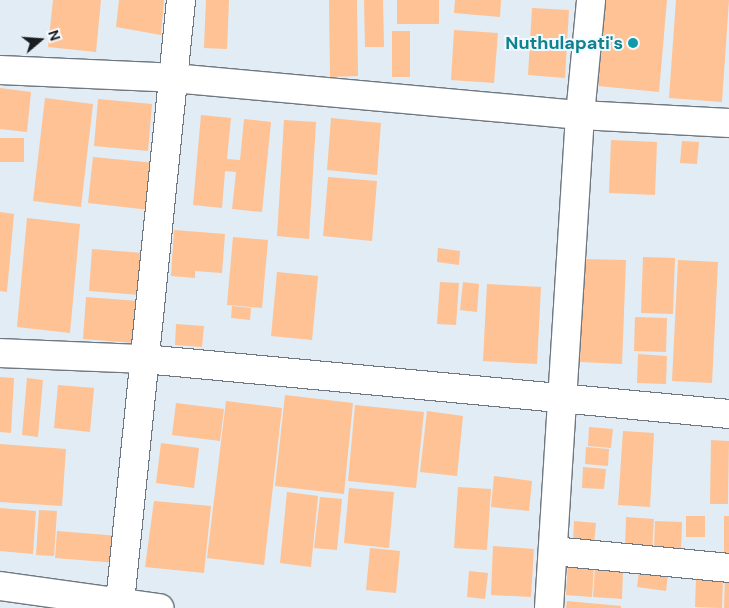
<!DOCTYPE html>
<style>
body{margin:0}
#map{position:relative;width:729px;height:608px;overflow:hidden;background:#e2ecf5;font-family:"DM Sans",sans-serif}
div>[style]{position:absolute}
.building>*{inset:0;background:#fec294}
.roads{filter:drop-shadow(1px 0 #6f7880) drop-shadow(-1px 0 #6f7880) drop-shadow(0 1px #6f7880) drop-shadow(0 -1px #6f7880)}
.minor>*{height:28px;margin:-14px;padding:0 14px;transform-origin:14px;border-radius:14px;background:#fff}
.dots>*{width:14px;height:14px;translate:-50% -50%;box-sizing:border-box;border:2px solid #f3f9fe;border-radius:50%}
span{translate:-50% -50%;white-space:nowrap;text-align:center;line-height:1.15;-webkit-text-stroke:4px #f3f9fe;paint-order:stroke}
.culture-label{font-size:18px;color:#0d838f;font-weight:700}
.right{translate:-100% -50%;text-align:right}
.north{position:absolute;left:15px;top:15px;width:50px;height:50px;-webkit-text-stroke:4px #f3f9fe;paint-order:stroke;rotate:72deg;font-size:14px;font-weight:700;line-height:20px;text-align:center;color:#1a1d20}
.north::after{content:'';display:block;margin:auto;width:18px;height:22px;background:#1a1d20;clip-path:polygon(50% 0,100% 100%,50% 72%,0 100%)}
</style>
<div id="map">
<div class="building">
<div style="clip-path:polygon(53px 0,101px 0,96px 52px,48px 47px)"></div>
<div style="clip-path:polygon(119px 0,164px 0,161px 35px,116px 27px)"></div>
<div style="clip-path:polygon(206px 0,229px 0,227px 49px,204px 48px)"></div>
<div style="clip-path:polygon(329px 0,357px 0,358px 76px,330px 77px)"></div>
<div style="clip-path:polygon(364px 0,383px 0,384px 47px,365px 47px)"></div>
<div style="clip-path:polygon(397px 0,439px 0,439px 24px,397px 24px)"></div>
<div style="clip-path:polygon(455px 0,501px 0,500px 17px,454px 13px)"></div>
<div style="clip-path:polygon(606px 0,667px 0,659px 92px,598px 86px)"></div>
<div style="clip-path:polygon(676px 0,729px 0,722px 102px,669px 98px)"></div>
<div style="clip-path:polygon(532px 8px,569px 10px,565px 78px,528px 75px)"></div>
<div style="clip-path:polygon(454px 30px,498px 33px,494px 83px,451px 80px)"></div>
<div style="clip-path:polygon(392px 31px,410px 31px,410px 77px,392px 77px)"></div>
<div style="clip-path:polygon(0 88px,31px 92px,27px 132px,0 129px)"></div>
<div style="clip-path:polygon(45px 98px,93px 104px,81px 207px,33px 201px)"></div>
<div style="clip-path:polygon(98px 99px,152px 104px,148px 151px,94px 146px)"></div>
<div style="clip-path:polygon(201px 115px,231px 118px,227px 159px,240px 160px,244px 119px,271px 122px,262px 212px,232px 209px,236px 172px,225px 171px,222px 208px,193px 205px)"></div>
<div style="clip-path:polygon(331px 118px,381px 123px,377px 175px,327px 170px)"></div>
<div style="clip-path:polygon(284px 120px,316px 122px,309px 239px,277px 236px)"></div>
<div style="clip-path:polygon(0 138px,24px 138px,24px 162px,0 162px)"></div>
<div style="clip-path:polygon(611px 140px,657px 142px,655px 195px,609px 193px)"></div>
<div style="clip-path:polygon(682px 141px,699px 142px,697px 164px,680px 163px)"></div>
<div style="clip-path:polygon(93px 157px,155px 163px,150px 210px,88px 203px)"></div>
<div style="clip-path:polygon(328px 177px,377px 181px,372px 241px,323px 236px)"></div>
<div style="clip-path:polygon(0 212px,14px 214px,7px 292px,0 291px)"></div>
<div style="clip-path:polygon(27px 218px,80px 224px,70px 333px,17px 327px)"></div>
<div style="clip-path:polygon(174px 230px,225px 234px,222px 273px,195px 271px,195px 278px,171px 276px)"></div>
<div style="clip-path:polygon(233px 237px,268px 240px,262px 308px,227px 305px)"></div>
<div style="clip-path:polygon(438px 248px,460px 251px,459px 265px,437px 262px)"></div>
<div style="clip-path:polygon(92px 249px,143px 253px,140px 295px,89px 291px)"></div>
<div style="clip-path:polygon(643px 257px,675px 258px,673px 314px,641px 313px)"></div>
<div style="clip-path:polygon(583px 259px,626px 260px,622px 364px,580px 362px)"></div>
<div style="clip-path:polygon(678px 260px,718px 262px,712px 383px,672px 381px)"></div>
<div style="clip-path:polygon(277px 272px,318px 276px,312px 340px,271px 336px)"></div>
<div style="clip-path:polygon(440px 282px,459px 283px,456px 325px,437px 324px)"></div>
<div style="clip-path:polygon(463px 282px,479px 284px,477px 312px,460px 310px)"></div>
<div style="clip-path:polygon(487px 284px,541px 287px,537px 364px,483px 361px)"></div>
<div style="clip-path:polygon(86px 297px,138px 301px,135px 343px,83px 339px)"></div>
<div style="clip-path:polygon(232px 306px,251px 308px,250px 320px,231px 318px)"></div>
<div style="clip-path:polygon(635px 317px,667px 318px,666px 352px,634px 351px)"></div>
<div style="clip-path:polygon(176px 324px,204px 326px,202px 347px,175px 345px)"></div>
<div style="clip-path:polygon(638px 354px,667px 356px,666px 384px,637px 383px)"></div>
<div style="clip-path:polygon(0 377px,14px 378px,11px 433px,0 432px)"></div>
<div style="clip-path:polygon(27px 378px,43px 380px,38px 437px,22px 435px)"></div>
<div style="clip-path:polygon(58px 385px,94px 388px,90px 432px,54px 428px)"></div>
<div style="clip-path:polygon(285px 395px,353px 403px,344px 494px,275px 486px)"></div>
<div style="clip-path:polygon(226px 401px,282px 408px,264px 565px,207px 558px)"></div>
<div style="clip-path:polygon(176px 403px,224px 409px,220px 441px,172px 435px)"></div>
<div style="clip-path:polygon(355px 405px,424px 412px,416px 488px,348px 481px)"></div>
<div style="clip-path:polygon(427px 411px,463px 416px,457px 476px,420px 472px)"></div>
<div style="clip-path:polygon(589px 427px,613px 429px,611px 448px,588px 446px)"></div>
<div style="clip-path:polygon(623px 431px,654px 433px,650px 507px,618px 505px)"></div>
<div style="clip-path:polygon(711px 440px,729px 441px,728px 504px,710px 504px)"></div>
<div style="clip-path:polygon(161px 443px,199px 448px,194px 488px,156px 483px)"></div>
<div style="clip-path:polygon(0 444px,66px 449px,62px 506px,0 502px)"></div>
<div style="clip-path:polygon(586px 447px,609px 449px,608px 466px,585px 464px)"></div>
<div style="clip-path:polygon(583px 467px,606px 469px,604px 489px,582px 488px)"></div>
<div style="clip-path:polygon(494px 476px,532px 481px,529px 511px,491px 507px)"></div>
<div style="clip-path:polygon(458px 487px,491px 489px,487px 550px,454px 548px)"></div>
<div style="clip-path:polygon(349px 488px,394px 492px,389px 548px,344px 543px)"></div>
<div style="clip-path:polygon(287px 492px,318px 496px,311px 567px,280px 563px)"></div>
<div style="clip-path:polygon(320px 497px,342px 499px,337px 550px,314px 548px)"></div>
<div style="clip-path:polygon(154px 501px,211px 506px,204px 573px,145px 567px)"></div>
<div style="clip-path:polygon(0 508px,36px 511px,33px 554px,0 551px)"></div>
<div style="clip-path:polygon(39px 510px,57px 511px,54px 556px,36px 555px)"></div>
<div style="clip-path:polygon(686px 516px,705px 516px,705px 537px,686px 537px)"></div>
<div style="clip-path:polygon(724px 516px,729px 516px,729px 558px,724px 558px)"></div>
<div style="clip-path:polygon(626px 517px,654px 519px,652px 551px,625px 549px)"></div>
<div style="clip-path:polygon(574px 521px,596px 523px,594px 544px,573px 542px)"></div>
<div style="clip-path:polygon(655px 521px,682px 522px,681px 549px,654px 548px)"></div>
<div style="clip-path:polygon(57px 531px,119px 536px,117px 563px,55px 558px)"></div>
<div style="clip-path:polygon(493px 546px,534px 549px,531px 597px,491px 595px)"></div>
<div style="clip-path:polygon(370px 548px,400px 551px,396px 593px,366px 590px)"></div>
<div style="clip-path:polygon(568px 563px,594px 565px,592px 597px,566px 595px)"></div>
<div style="clip-path:polygon(595px 569px,623px 571px,622px 599px,593px 597px)"></div>
<div style="clip-path:polygon(469px 571px,488px 573px,485px 599px,467px 597px)"></div>
<div style="clip-path:polygon(639px 571px,668px 574px,666px 591px,637px 587px)"></div>
<div style="clip-path:polygon(696px 578px,723px 578px,722px 608px,695px 607px)"></div>
<div style="clip-path:polygon(725px 579px,729px 579px,729px 608px,724px 608px)"></div>
<div style="clip-path:polygon(567px 601px,621px 606px,621px 608px,566px 608px)"></div>
</div>
<div class="roads">
<div class="minor">
<div style="left:0;top:70px;width:173px;rotate:2.6deg"></div>
<div style="left:173px;top:78px;width:409px;rotate:5.2deg"></div>
<div style="left:580px;top:115px;width:149px;rotate:3.1deg"></div>
<div style="left:0;top:353px;width:144px;rotate:2.4deg"></div>
<div style="left:144px;top:359px;width:588px;rotate:5.37deg"></div>
<div style="left:553px;top:551px;width:177px;rotate:5.5deg"></div>
<div style="left:0;top:586px;width:161px;rotate:7.9deg"></div>
<div style="left:120px;top:602px;width:605px;rotate:-84.21deg"></div>
<div style="left:549px;top:608px;width:494px;rotate:-86.4deg"></div>
<div style="left:580px;top:115px;width:116px;rotate:-84.5deg"></div>
</div>
</div>
<div class="dots">
<div style="left:633px;top:43px;background:#0f9aa8"></div>
</div>
<div class="culture-label">
<span class="right" style="left:623px;top:43px">Nuthulapati's</span>
</div>
<div class="north">N</div>
</div>
